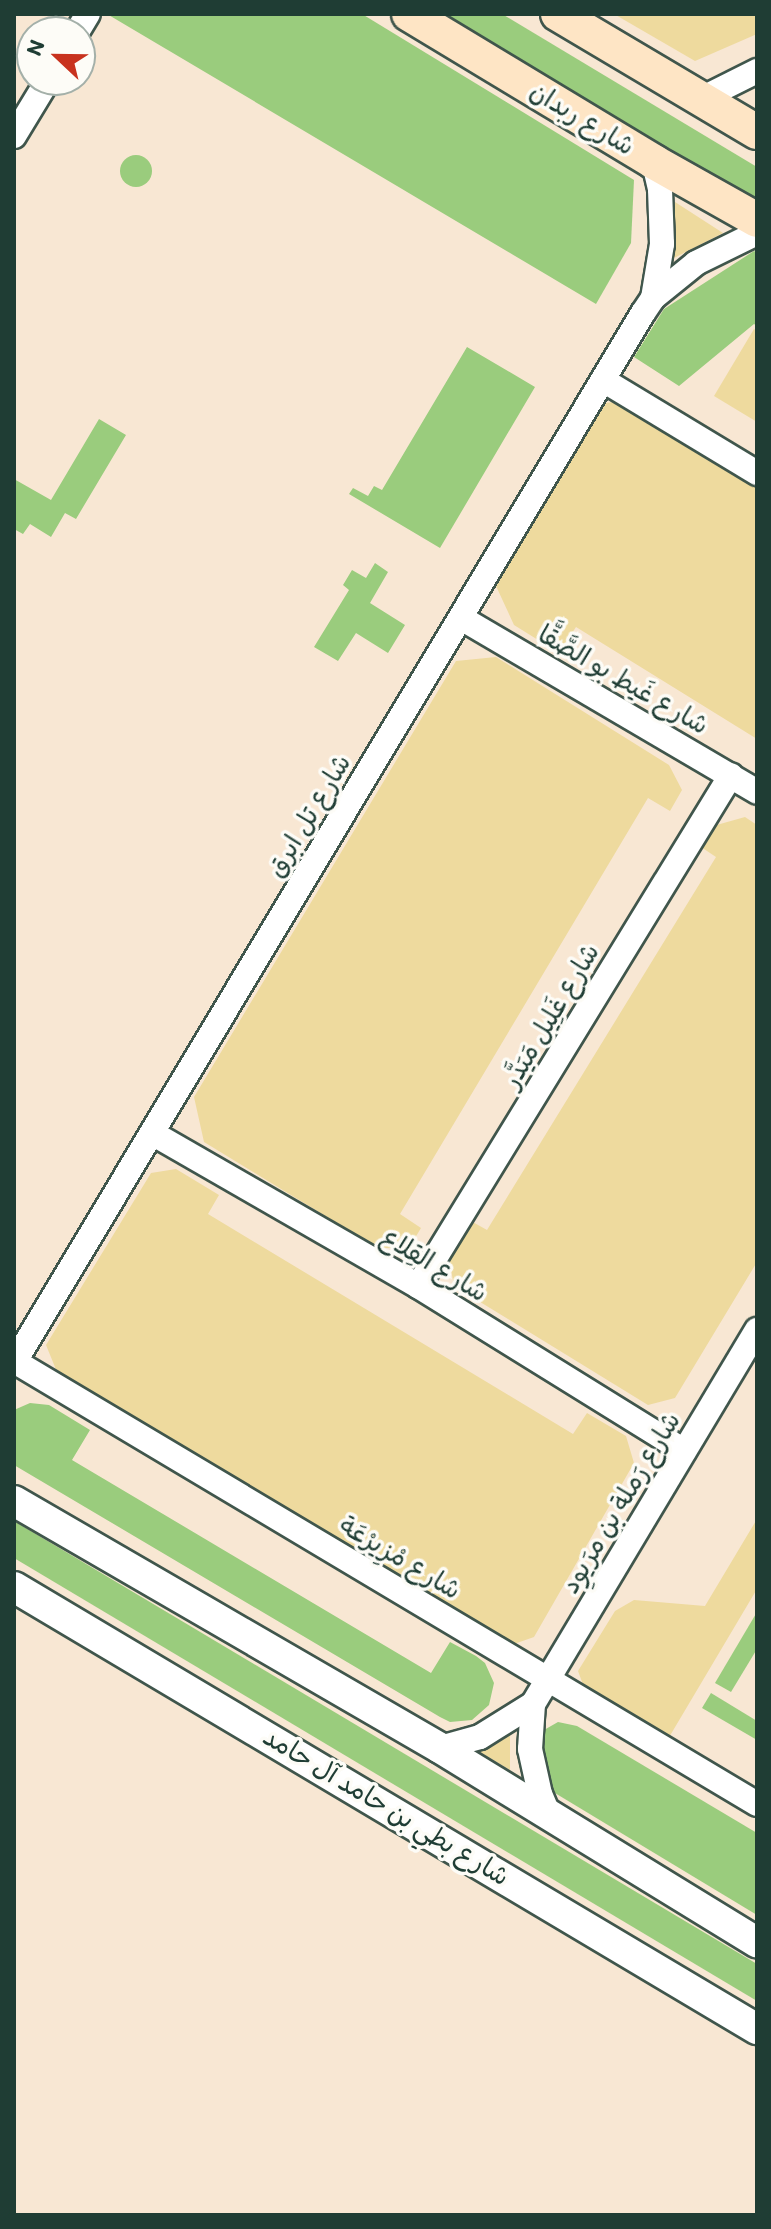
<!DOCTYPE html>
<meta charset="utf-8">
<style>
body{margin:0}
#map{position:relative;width:771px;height:2229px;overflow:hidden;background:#f8e7d3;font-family:Itim,"Playpen Sans Arabic",sans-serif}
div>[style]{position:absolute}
.green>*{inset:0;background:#9acc7d}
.round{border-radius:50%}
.sand>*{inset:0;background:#eeda9e}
.roads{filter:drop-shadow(2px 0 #40564c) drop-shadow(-2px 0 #40564c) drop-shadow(0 2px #40564c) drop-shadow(0 -2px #40564c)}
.minor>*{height:24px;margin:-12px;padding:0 12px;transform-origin:12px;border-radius:12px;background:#fff}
.tertiary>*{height:30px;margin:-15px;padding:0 15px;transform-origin:15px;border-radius:15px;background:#fff}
.secondary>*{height:34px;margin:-17px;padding:0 17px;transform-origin:17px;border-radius:17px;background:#fee5c5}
span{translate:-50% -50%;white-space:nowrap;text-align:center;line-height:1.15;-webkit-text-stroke:7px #fdfcf7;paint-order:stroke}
.street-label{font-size:26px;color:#1f3d34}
.frame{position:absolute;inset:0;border:16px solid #1f3d34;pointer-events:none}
.north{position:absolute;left:16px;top:16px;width:80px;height:80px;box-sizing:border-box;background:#fdfcf7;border:2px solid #a4b0a9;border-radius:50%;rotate:292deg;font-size:22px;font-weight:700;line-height:32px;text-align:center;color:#1f3d34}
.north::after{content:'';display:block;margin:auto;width:28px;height:36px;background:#c8321e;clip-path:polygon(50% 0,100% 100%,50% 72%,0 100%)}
</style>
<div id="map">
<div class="green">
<div style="clip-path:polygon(107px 14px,362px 14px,634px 180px,631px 243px,596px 304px)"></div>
<div style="clip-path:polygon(438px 14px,502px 14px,757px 167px,757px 205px)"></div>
<div class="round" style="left:120px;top:155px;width:32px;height:32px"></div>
<div style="clip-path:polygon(754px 251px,757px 253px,757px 326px,754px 324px,679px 386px,634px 357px,664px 309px)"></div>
<div style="clip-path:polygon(467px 347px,535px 387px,440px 548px,349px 494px,353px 488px,368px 496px,374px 486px,382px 490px)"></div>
<div style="clip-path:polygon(99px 419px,126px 435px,76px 519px,65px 513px,51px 537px,30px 524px,23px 534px,14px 529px,14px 479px,51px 500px)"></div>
<div style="clip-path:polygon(375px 563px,388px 572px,370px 603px,405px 625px,388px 653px,356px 633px,338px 661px,314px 647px,349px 590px,343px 585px,352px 570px,366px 578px)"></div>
<div style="clip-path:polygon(30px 1403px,49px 1405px,90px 1430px,72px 1460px,431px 1673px,450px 1642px,476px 1656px,485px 1663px,494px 1683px,489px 1705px,472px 1720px,450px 1722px,440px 1717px,14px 1465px,14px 1410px)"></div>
<div style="clip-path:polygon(14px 1521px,757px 1964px,757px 2001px,14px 1558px)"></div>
<div style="clip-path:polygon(757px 1612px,757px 1649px,731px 1692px,715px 1683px)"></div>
<div style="clip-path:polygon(711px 1693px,757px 1721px,757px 1740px,702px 1708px)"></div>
<div style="clip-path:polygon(558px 1722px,577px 1726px,757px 1833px,757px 1915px,540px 1784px,537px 1734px)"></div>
</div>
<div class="sand">
<div style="clip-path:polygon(614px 14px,757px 14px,757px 34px,695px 61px)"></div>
<div style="clip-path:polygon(675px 202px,723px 233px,672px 259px)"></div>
<div style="clip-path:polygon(754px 329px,757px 331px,757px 422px,714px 396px)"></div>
<div style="clip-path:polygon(622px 401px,757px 483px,757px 739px,576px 627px,559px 653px,514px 625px,496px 586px,605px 403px)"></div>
<div style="clip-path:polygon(496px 657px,669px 765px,682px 790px,670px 811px,648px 798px,400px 1214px,421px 1228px,409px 1248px,378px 1248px,204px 1142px,194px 1097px,456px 661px)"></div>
<div style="clip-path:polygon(745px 817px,757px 825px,757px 1262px,675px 1398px,648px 1405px,454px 1286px,449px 1259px,471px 1221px,487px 1230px,716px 857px,701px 847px,713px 826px)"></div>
<div style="clip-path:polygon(176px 1169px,219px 1195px,208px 1214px,573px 1434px,587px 1413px,626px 1436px,634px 1463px,534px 1637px,514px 1644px,57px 1372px,46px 1345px,151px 1173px)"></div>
<div style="clip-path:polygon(757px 1519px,757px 1589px,668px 1739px,585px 1690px,578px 1671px,615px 1611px,634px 1600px,705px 1606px)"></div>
<div style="clip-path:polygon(510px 1724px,510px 1770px,465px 1743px)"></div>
</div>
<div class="roads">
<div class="minor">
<div style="left:77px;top:32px;width:21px;rotate:-59deg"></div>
<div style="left:701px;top:99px;width:63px;rotate:-26.6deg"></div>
<div style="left:14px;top:136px;width:66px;rotate:-58.7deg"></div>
<div style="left:653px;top:298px;width:55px;rotate:-80.5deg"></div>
<div style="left:662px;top:244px;width:55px;rotate:-92.1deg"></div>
<div style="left:660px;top:189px;width:28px;rotate:-103deg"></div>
<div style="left:603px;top:380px;width:180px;rotate:31.1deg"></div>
<div style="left:461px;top:618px;width:343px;rotate:30.4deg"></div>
<div style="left:152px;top:1133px;width:307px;rotate:29.9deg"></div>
<div style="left:418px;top:1286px;width:313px;rotate:31.8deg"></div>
<div style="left:418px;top:1286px;width:599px;rotate:-58.51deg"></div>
<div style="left:14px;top:1361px;width:865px;rotate:30.8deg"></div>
<div style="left:14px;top:1363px;width:1224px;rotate:-59.08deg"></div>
<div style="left:643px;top:313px;width:18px;rotate:-56deg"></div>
<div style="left:653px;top:298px;width:55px;rotate:-39.1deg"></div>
<div style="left:696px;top:263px;width:68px;rotate:-26.2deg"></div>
<div style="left:533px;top:1704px;width:45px;rotate:93.8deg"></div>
<div style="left:530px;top:1749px;width:46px;rotate:77.5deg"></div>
<div style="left:540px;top:1794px;width:23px;rotate:67deg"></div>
<div style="left:440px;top:1748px;width:41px;rotate:-15.4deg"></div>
<div style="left:480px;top:1737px;width:62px;rotate:-31.9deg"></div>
<div style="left:533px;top:1704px;width:436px;rotate:-59.1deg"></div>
</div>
<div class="tertiary">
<div style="left:14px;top:1501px;width:492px;rotate:30.1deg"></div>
<div style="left:440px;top:1748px;width:372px;rotate:31.5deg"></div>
<div style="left:14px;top:1587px;width:865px;rotate:30.75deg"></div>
</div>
<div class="secondary">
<div style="left:409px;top:14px;width:286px;rotate:31.1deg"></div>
<div style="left:654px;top:162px;width:118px;rotate:29.4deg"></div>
<div style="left:558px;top:14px;width:231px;rotate:30.7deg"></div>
</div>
</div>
<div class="street-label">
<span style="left:582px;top:119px;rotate:31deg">شارع ربدان</span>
<span style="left:623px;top:680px;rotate:30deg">شارع غَيط بو الصَّقَّا</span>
<span style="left:309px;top:816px;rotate:-59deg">شارع تل ابرق</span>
<span style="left:551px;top:1016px;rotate:-59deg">شارع غَلِيل مَيَدَّر</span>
<span style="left:434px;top:1265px;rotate:31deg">شارع القِلاع</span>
<span style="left:621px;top:1503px;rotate:-59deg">شارع رَملة بن مرَيوِد</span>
<span style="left:400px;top:1558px;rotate:31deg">شارع مْزِيرْعَة</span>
<span style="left:386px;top:1807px;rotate:31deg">شارع بطي بن حامد آل حامد</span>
</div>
<div class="frame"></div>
<div class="north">N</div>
</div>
